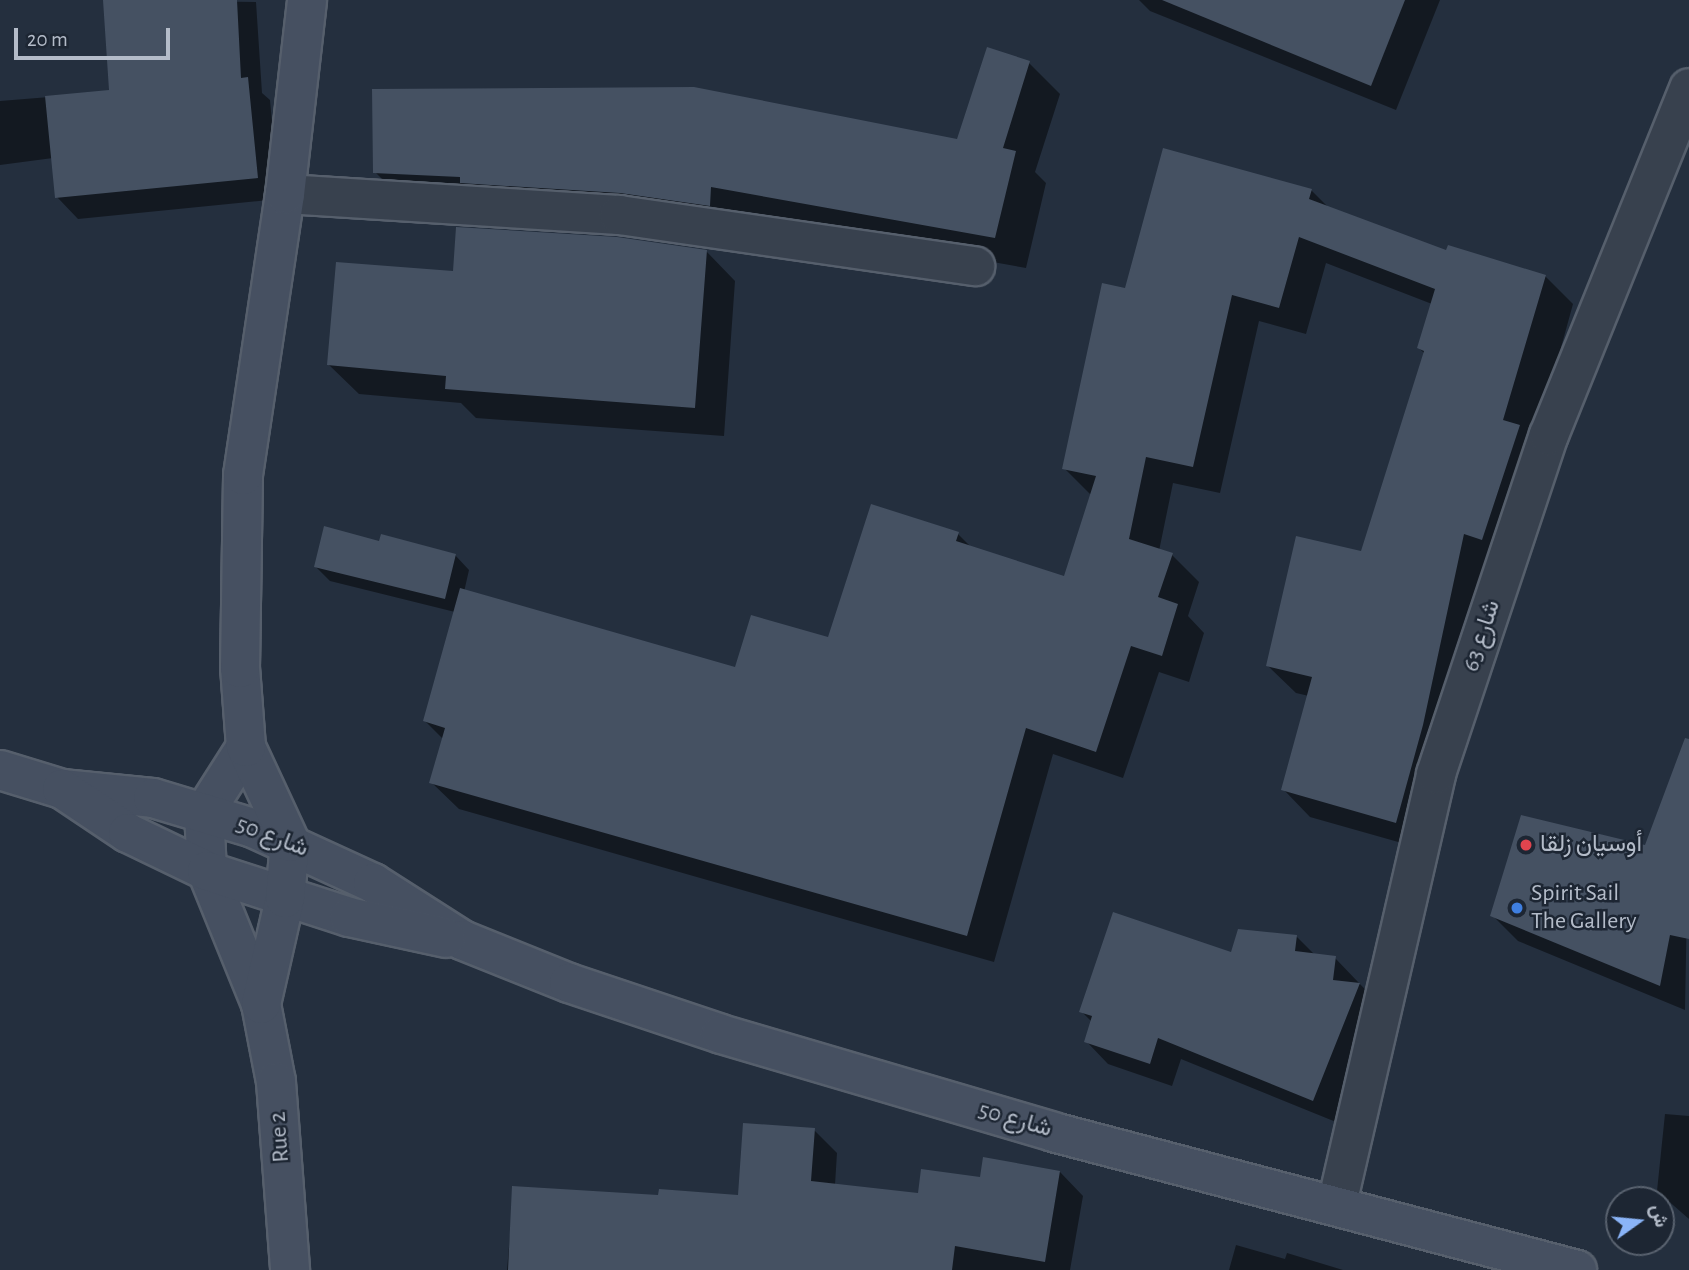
<!DOCTYPE html>
<meta charset="utf-8">
<style>
body{margin:0}
#map{position:relative;width:1689px;height:1270px;overflow:hidden;background:#242f3e;font-family:"Alegreya Sans",Vazirmatn,sans-serif}
div>[style]{position:absolute}
.shadow>*{inset:0;background:#0007}
.building>*{inset:0;background:#455162}
.roads{filter:drop-shadow(2px 0 #565f6c) drop-shadow(-2px 0 #565f6c) drop-shadow(0 2px #565f6c) drop-shadow(0 -2px #565f6c)}
.street>*{height:38px;margin:-19px;padding:0 19px;transform-origin:19px;border-radius:19px;background:#38414e}
.secondary>*{height:38px;margin:-19px;padding:0 19px;transform-origin:19px;border-radius:19px;background:#465061}
.dots>*{width:19px;height:19px;translate:-50% -50%;box-sizing:border-box;border:4px solid #1d2633;border-radius:50%}
span{translate:-50% -50%;white-space:nowrap;text-align:center;line-height:1.15;-webkit-text-stroke:5px #1d2633;paint-order:stroke}
.street-label{font-size:24px;color:#b4bcc9}
.poi-label{font-size:24px;color:#b4bcc9}
.left{translate:0 -50%;text-align:left}
.north{position:absolute;left:1605px;top:1186px;width:70px;height:70px;box-sizing:border-box;background:#1d2633;border:2px solid #59626f;border-radius:50%;rotate:75deg;font-size:19px;font-weight:700;line-height:28px;text-align:center;color:#b4bcc9}
.north::after{content:'';display:block;margin:auto;width:24px;height:32px;background:#8ab4f8;clip-path:polygon(50% 0,100% 100%,50% 72%,0 100%)}
.scale{position:absolute;left:14px;top:28px;width:156px;height:32px;box-sizing:border-box;border:4px solid #b4bcc9;border-top:0;padding-left:9px;font-size:21px;line-height:24px;white-space:nowrap;color:#b4bcc9;-webkit-text-stroke:5px #1d2633;paint-order:stroke}
</style>
<div id="map">
<div class="shadow">
<div style="clip-path:polygon(105px 0,256px 2px,262px 93px,270px 100px,279px 199px,78px 219px,57px 197px,53px 158px,0 165px,0 101px,111px 92px)"></div>
<div style="clip-path:polygon(1139px 0,1440px 0,1396px 110px,1150px 11px)"></div>
<div style="clip-path:polygon(1029px 63px,1060px 94px,1035px 172px,1046px 183px,1026px 268px,742px 217px,406px 203px,375px 172px,958px 141px)"></div>
<div style="clip-path:polygon(1311px 190px,1328px 207px,1447px 253px,1545px 276px,1573px 304px,1423px 849px,1310px 817px,1283px 789px,1309px 696px,1296px 693px,1268px 666px,1362px 553px,1425px 354px,1419px 348px,1432px 304px,1326px 263px,1306px 334px,1259px 321px,1220px 493px,1173px 483px,1159px 551px,1172px 555px,1199px 582px,1188px 616px,1204px 633px,1189px 682px,1159px 672px,1123px 778px,1053px 754px,994px 962px,459px 809px,431px 782px,444px 740px,425px 721px,455px 612px,330px 581px,316px 567px,380px 543px,455px 555px,469px 570px,464px 592px,736px 669px,829px 639px,958px 534px,972px 548px,1066px 578px,1092px 496px,1064px 468px,1126px 290px)"></div>
<div style="clip-path:polygon(706px 251px,735px 281px,724px 436px,476px 418px,461px 403px,359px 394px,329px 365px,455px 273px)"></div>
<div style="clip-path:polygon(1689px 796px,1685px 1010px,1518px 941px,1492px 915px,1646px 847px)"></div>
<div style="clip-path:polygon(1297px 937px,1315px 955px,1335px 958px,1382px 1007px,1336px 1122px,1181px 1059px,1172px 1086px,1108px 1064px,1086px 1041px,1092px 1022px,1081px 1011px,1232px 955px)"></div>
<div style="clip-path:polygon(1665px 1114px,1689px 1116px,1689px 1219px,1657px 1191px)"></div>
<div style="clip-path:polygon(814px 1130px,837px 1153px,835px 1185px,919px 1194px,981px 1179px,1060px 1172px,1083px 1196px,1070px 1270px,507px 1270px,514px 1188px,660px 1197px,740px 1196px)"></div>
<div style="clip-path:polygon(1236px 1245px,1285px 1259px,1287px 1253px,1343px 1270px,1229px 1270px)"></div>
</div>
<div class="building">
<div style="clip-path:polygon(103px 0,237px 0,241px 78px,248px 77px,258px 178px,55px 198px,45px 96px,109px 90px)"></div>
<div style="clip-path:polygon(1162px 0,1405px 0,1371px 86px)"></div>
<div style="clip-path:polygon(987px 47px,1030px 61px,1003px 148px,1016px 151px,995px 238px,711px 187px,710px 206px,620px 193px,460px 183px,460px 177px,373px 173px,372px 89px,694px 87px,957px 139px)"></div>
<div style="clip-path:polygon(1163px 148px,1312px 189px,1309px 199px,1446px 250px,1448px 245px,1546px 275px,1503px 420px,1520px 425px,1482px 540px,1464px 534px,1423px 725px,1396px 823px,1281px 790px,1312px 677px,1266px 666px,1296px 536px,1361px 551px,1424px 351px,1417px 348px,1435px 289px,1299px 237px,1279px 308px,1232px 295px,1193px 467px,1146px 457px,1129px 539px,1173px 553px,1158px 597px,1178px 604px,1162px 656px,1131px 646px,1096px 752px,1026px 728px,967px 936px,429px 783px,445px 728px,423px 721px,460px 588px,735px 667px,751px 615px,828px 637px,871px 504px,959px 532px,956px 541px,1064px 576px,1096px 476px,1062px 469px,1102px 283px,1125px 288px)"></div>
<div style="clip-path:polygon(456px 227px,617px 237px,707px 250px,695px 408px,445px 389px,446px 376px,327px 365px,336px 262px,453px 271px)"></div>
<div style="clip-path:polygon(324px 526px,379px 541px,381px 534px,456px 554px,445px 599px,314px 567px)"></div>
<div style="clip-path:polygon(1685px 738px,1689px 739px,1689px 939px,1670px 935px,1660px 986px,1490px 916px,1521px 815px,1645px 845px)"></div>
<div style="clip-path:polygon(1113px 912px,1231px 952px,1238px 929px,1297px 935px,1295px 951px,1336px 956px,1333px 980px,1360px 983px,1313px 1101px,1158px 1038px,1150px 1064px,1084px 1042px,1092px 1016px,1079px 1012px)"></div>
<div style="clip-path:polygon(743px 1123px,815px 1128px,811px 1181px,918px 1193px,921px 1169px,980px 1177px,983px 1157px,1060px 1171px,1045px 1262px,955px 1246px,952px 1270px,508px 1270px,512px 1186px,658px 1195px,659px 1189px,738px 1195px)"></div>
</div>
<div class="roads">
<div class="street">
<div style="left:285px;top:194px;width:335px;rotate:3.6deg"></div>
<div style="left:619px;top:215px;width:360px;rotate:8.2deg"></div>
<div style="left:1337px;top:1204px;width:441px;rotate:-77deg"></div>
<div style="left:1436px;top:774px;width:357px;rotate:-71.6deg"></div>
<div style="left:1549px;top:435px;width:374px;rotate:-68deg"></div>
</div>
<div class="secondary">
<div style="left:246px;top:747px;width:78px;rotate:122.5deg"></div>
<div style="left:204px;top:813px;width:58px;rotate:87deg"></div>
<div style="left:207px;top:871px;width:144px;rotate:67.9deg"></div>
<div style="left:261px;top:1004px;width:79px;rotate:79.1deg"></div>
<div style="left:276px;top:1082px;width:189px;rotate:85.7deg"></div>
<div style="left:0;top:770px;width:65px;rotate:17deg"></div>
<div style="left:62px;top:789px;width:91px;rotate:5.6deg"></div>
<div style="left:153px;top:798px;width:104px;rotate:16.7deg"></div>
<div style="left:253px;top:828px;width:132px;rotate:24.6deg"></div>
<div style="left:373px;top:883px;width:106px;rotate:32.6deg"></div>
<div style="left:462px;top:940px;width:115px;rotate:21.9deg"></div>
<div style="left:569px;top:983px;width:160px;rotate:18.5deg"></div>
<div style="left:721px;top:1034px;width:346px;rotate:16.4deg"></div>
<div style="left:1053px;top:1132px;width:542px;rotate:14.75deg"></div>
<div style="left:62px;top:789px;width:79px;rotate:33.7deg"></div>
<div style="left:128px;top:833px;width:88px;rotate:25.7deg"></div>
<div style="left:207px;top:871px;width:149px;rotate:17.9deg"></div>
<div style="left:349px;top:917px;width:99px;rotate:12.2deg"></div>
<div style="left:261px;top:1004px;width:109px;rotate:-77.2deg"></div>
<div style="left:285px;top:898px;width:56px;rotate:-84.9deg"></div>
<div style="left:290px;top:842px;width:105px;rotate:-114.9deg"></div>
<div style="left:246px;top:747px;width:79px;rotate:-94.3deg"></div>
<div style="left:240px;top:668px;width:193px;rotate:-89.1deg"></div>
<div style="left:243px;top:475px;width:284px;rotate:-81.5deg"></div>
<div style="left:285px;top:194px;width:195px;rotate:-83.5deg"></div>
</div>
</div>
<div class="dots">
<div style="left:1526px;top:845px;background:#e0444e"></div>
<div style="left:1517px;top:908px;background:#3f7fe0"></div>
</div>
<div class="street-label">
<span style="left:1482px;top:636px;rotate:-72deg">شارع 63</span>
<span style="left:272px;top:837px;rotate:21deg">شارع 50</span>
<span style="left:1015px;top:1120px;rotate:16deg">شارع 50</span>
<span style="left:280px;top:1137px;rotate:-94deg">Rue 2</span>
</div>
<div class="poi-label">
<span class="left" style="left:1540px;top:845px">أوسيان زلقا</span>
<span class="left" style="left:1531px;top:908px">Spirit Sail<br>The Gallery</span>
</div>
<div class="north">ش</div>
<div class="scale">20 m</div>
</div>
